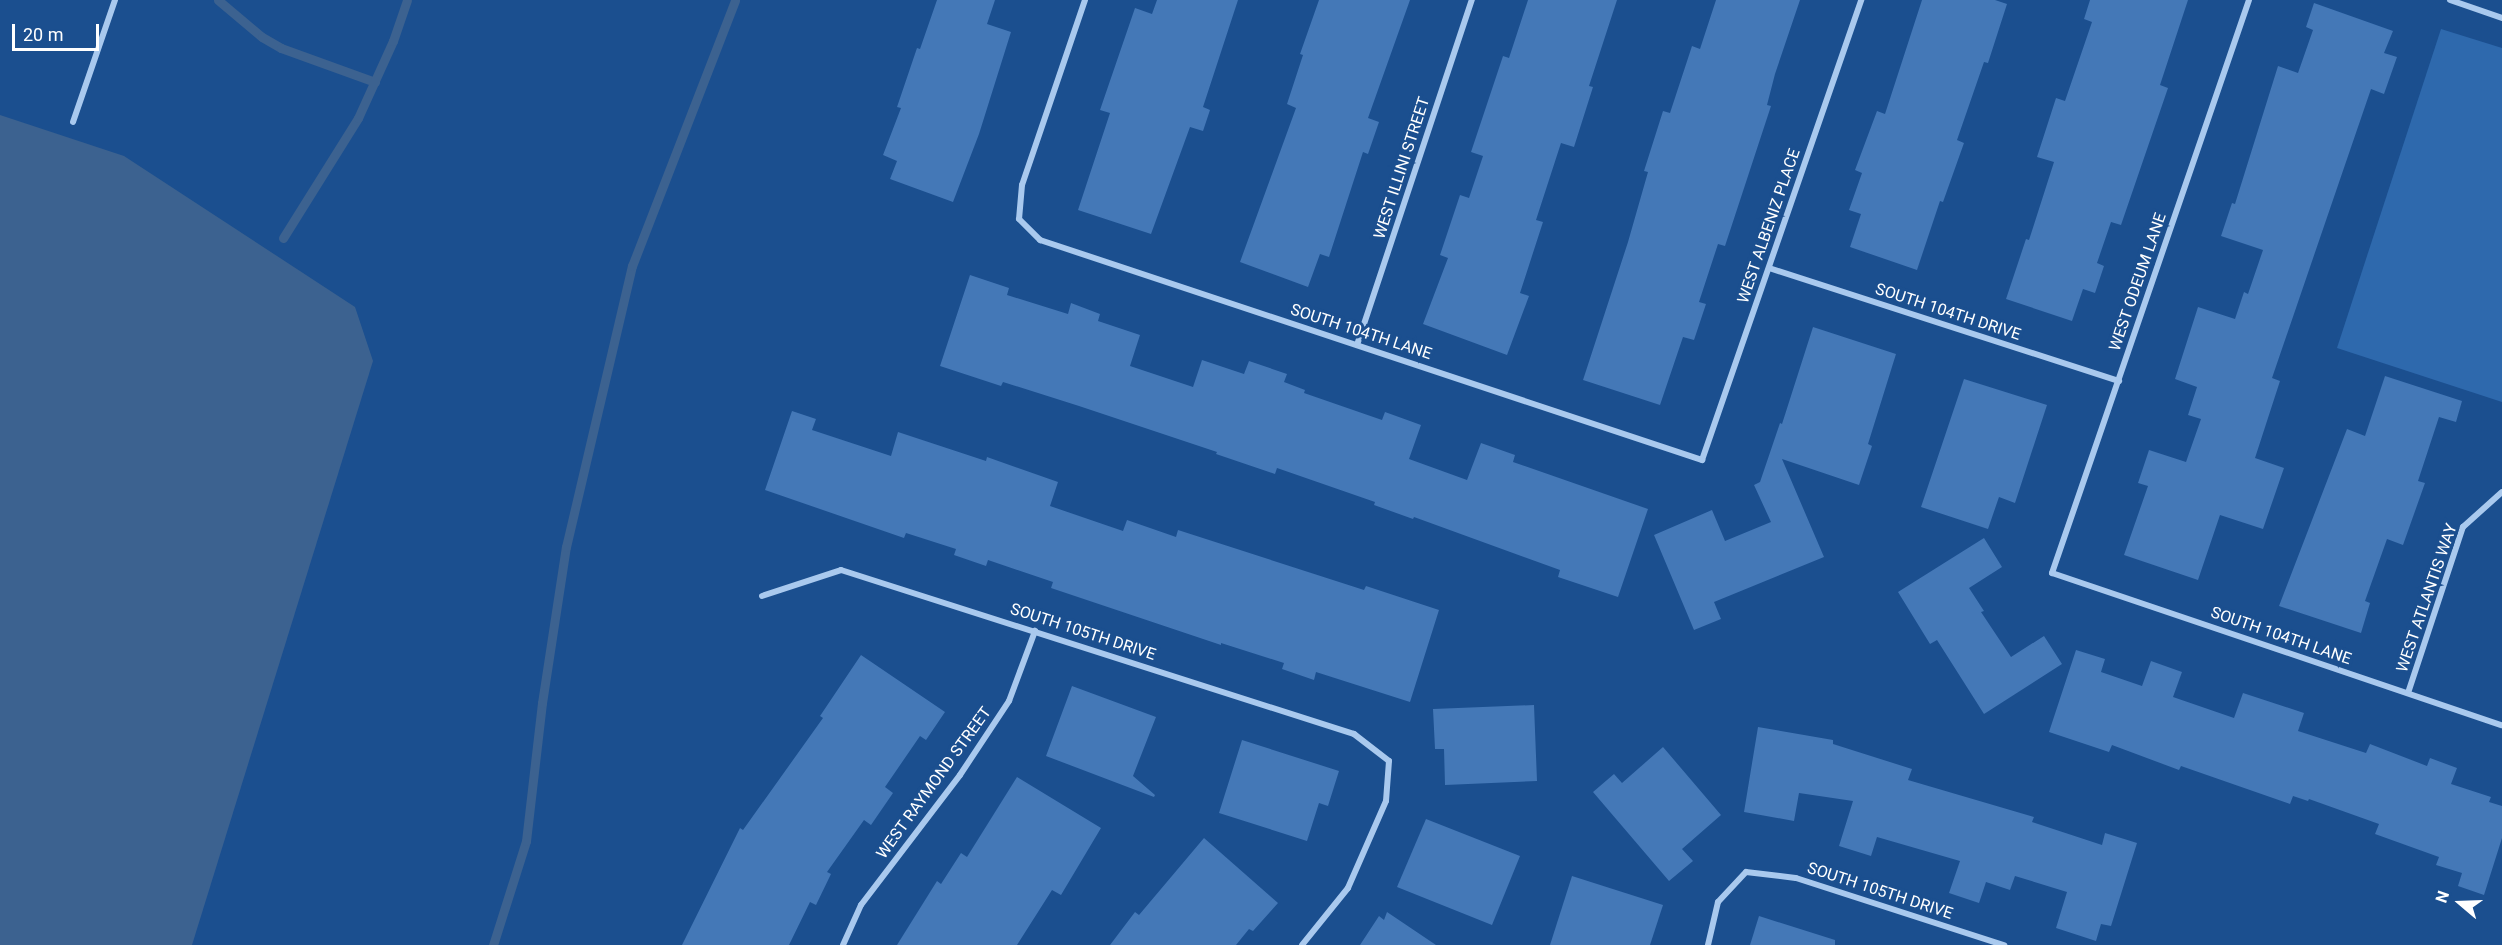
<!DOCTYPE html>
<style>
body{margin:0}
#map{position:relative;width:2502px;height:945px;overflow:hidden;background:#1b4f8f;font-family:Roboto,sans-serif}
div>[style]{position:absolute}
.green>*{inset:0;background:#2e69ad}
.water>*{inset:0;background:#3c6290}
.stream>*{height:9px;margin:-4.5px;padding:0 4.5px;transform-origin:4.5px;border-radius:4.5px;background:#3c6290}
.building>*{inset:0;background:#4478b7}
.minor>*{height:6px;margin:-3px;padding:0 3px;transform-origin:3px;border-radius:3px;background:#a9c9ee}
span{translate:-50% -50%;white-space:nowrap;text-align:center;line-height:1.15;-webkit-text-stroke:6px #1b4f8f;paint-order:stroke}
.street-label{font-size:16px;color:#fff}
.north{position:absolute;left:2430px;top:873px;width:60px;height:60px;-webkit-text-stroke:4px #1b4f8f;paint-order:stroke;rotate:289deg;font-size:16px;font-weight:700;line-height:24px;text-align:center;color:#fff}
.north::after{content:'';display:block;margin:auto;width:21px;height:27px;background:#fff;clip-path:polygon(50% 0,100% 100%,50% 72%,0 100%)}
.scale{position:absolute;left:12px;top:24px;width:87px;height:27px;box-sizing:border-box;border:3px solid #fff;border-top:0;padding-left:8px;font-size:18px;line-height:21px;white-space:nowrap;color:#fff;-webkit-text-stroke:4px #1b4f8f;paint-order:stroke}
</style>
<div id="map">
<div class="green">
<div style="clip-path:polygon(2441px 29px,2502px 48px,2502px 402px,2337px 348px)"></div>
</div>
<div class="water">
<div style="clip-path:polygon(0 115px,124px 156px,355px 307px,373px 361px,192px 945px,0 945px)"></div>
</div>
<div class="stream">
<div style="left:218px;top:0;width:57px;rotate:40.1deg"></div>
<div style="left:262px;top:37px;width:22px;rotate:30deg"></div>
<div style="left:281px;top:48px;width:100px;rotate:19.9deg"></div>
<div style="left:283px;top:238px;width:142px;rotate:-58deg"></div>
<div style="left:358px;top:118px;width:85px;rotate:-65.6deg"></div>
<div style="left:393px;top:41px;width:43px;rotate:-71.1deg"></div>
<div style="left:493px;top:945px;width:109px;rotate:-72.4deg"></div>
<div style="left:526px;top:841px;width:139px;rotate:-83.4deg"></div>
<div style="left:542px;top:703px;width:158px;rotate:-81.3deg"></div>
<div style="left:566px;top:547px;width:289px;rotate:-76.8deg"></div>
<div style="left:632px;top:266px;width:285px;rotate:-68.8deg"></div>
</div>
<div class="building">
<div style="clip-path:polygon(937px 0,995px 0,987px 24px,1011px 32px,979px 134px,953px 202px,890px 179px,897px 161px,883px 155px,901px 108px,897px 107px,917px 48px,920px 49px)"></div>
<div style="clip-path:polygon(1157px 0,1238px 0,1203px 107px,1210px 110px,1203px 131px,1190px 127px,1151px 234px,1078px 210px,1110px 113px,1100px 110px,1135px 8px,1152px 14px)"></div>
<div style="clip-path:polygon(1319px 0,1410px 0,1368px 118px,1379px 122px,1368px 154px,1363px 152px,1329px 257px,1320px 254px,1308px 287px,1240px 262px,1296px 108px,1287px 104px,1303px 55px,1300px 54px)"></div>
<div style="clip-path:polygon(1528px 0,1617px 0,1589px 86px,1593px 87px,1574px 147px,1561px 143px,1536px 220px,1543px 222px,1520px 293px,1529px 296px,1507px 355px,1423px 324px,1448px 258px,1440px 255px,1460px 195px,1469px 198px,1483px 156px,1471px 152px,1503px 56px,1509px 58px)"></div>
<div style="clip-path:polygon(1716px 0,1800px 0,1775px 74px,1767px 105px,1771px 106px,1725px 246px,1718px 244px,1699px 302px,1706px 304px,1694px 340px,1683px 337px,1660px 405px,1583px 380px,1628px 242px,1648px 172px,1644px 171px,1663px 111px,1670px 113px,1692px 46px,1700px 49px)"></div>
<div style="clip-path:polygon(1922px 0,1995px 0,2007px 4px,1988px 63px,1984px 62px,1957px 140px,1964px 143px,1943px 202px,1940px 201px,1917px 270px,1850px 247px,1861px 214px,1849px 210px,1862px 173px,1855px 170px,1877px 111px,1885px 114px)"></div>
<div style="clip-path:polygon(2090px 0,2188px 0,2160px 85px,2168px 88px,2121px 225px,2111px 222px,2097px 263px,2104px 266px,2095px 293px,2083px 289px,2072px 321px,2006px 299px,2026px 239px,2029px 240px,2054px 162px,2037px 157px,2056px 98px,2065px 101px,2092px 22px,2084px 19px)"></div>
<div style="clip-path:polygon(2314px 3px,2393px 31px,2384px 53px,2397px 57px,2384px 94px,2371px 89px,2272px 378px,2280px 381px,2255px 458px,2284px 468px,2263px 529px,2220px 515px,2198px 580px,2124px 555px,2148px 486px,2138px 483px,2149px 450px,2186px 462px,2201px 419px,2188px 415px,2197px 387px,2175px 379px,2198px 307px,2235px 319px,2244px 292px,2248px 294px,2263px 250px,2221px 236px,2232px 203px,2235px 204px,2278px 66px,2298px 73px,2313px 30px,2306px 27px)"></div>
<div style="clip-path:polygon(970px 275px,1009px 288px,1007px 295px,1068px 314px,1071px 303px,1100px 314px,1098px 321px,1140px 335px,1130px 366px,1193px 387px,1202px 360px,1244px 374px,1249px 361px,1287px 374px,1284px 382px,1305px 390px,1304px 393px,1382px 420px,1385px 412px,1421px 425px,1409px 459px,1467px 480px,1481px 443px,1515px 455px,1513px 462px,1648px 509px,1618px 597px,1558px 577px,1560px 570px,1414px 517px,1413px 519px,1374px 505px,1375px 502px,1277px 468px,1275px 474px,1216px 454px,1217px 452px,1079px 406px,1003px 382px,1001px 386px,940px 366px)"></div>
<div style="clip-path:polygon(1813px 327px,1896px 354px,1868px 444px,1872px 446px,1859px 485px,1782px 459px,1824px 557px,1714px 602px,1721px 619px,1694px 630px,1654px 535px,1712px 510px,1725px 541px,1771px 522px,1754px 485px,1760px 482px,1780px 423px,1782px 424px)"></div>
<div style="clip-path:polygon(2385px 376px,2462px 401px,2456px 422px,2439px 417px,2418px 481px,2425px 483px,2403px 545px,2387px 539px,2365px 601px,2370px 603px,2361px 633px,2279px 606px,2347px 429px,2365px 436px)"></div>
<div style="clip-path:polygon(1964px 379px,2047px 405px,2015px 503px,1999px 497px,1988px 529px,1921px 507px)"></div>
<div style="clip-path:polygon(792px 411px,816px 419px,812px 430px,891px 456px,898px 432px,986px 461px,987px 457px,1058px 482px,1050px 506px,1123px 531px,1127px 520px,1176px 537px,1178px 530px,1364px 590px,1366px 586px,1439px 610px,1410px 702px,1316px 672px,1314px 680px,1282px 669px,1284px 663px,1221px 643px,1221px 645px,1051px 588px,1053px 582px,988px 560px,986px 566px,954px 555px,956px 549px,906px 533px,904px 538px,765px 490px)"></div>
<div style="clip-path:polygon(1984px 538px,2002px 567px,1969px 588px,1984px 611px,1981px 612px,2011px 657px,2044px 636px,2062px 664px,1984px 714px,1937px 640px,1930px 644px,1898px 592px)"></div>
<div style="clip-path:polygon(2076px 650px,2105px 659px,2101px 672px,2142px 686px,2151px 661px,2182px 672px,2173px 697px,2234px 718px,2243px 693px,2304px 713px,2298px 731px,2366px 753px,2370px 744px,2427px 766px,2430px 758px,2457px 768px,2451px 784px,2491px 797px,2489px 802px,2502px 806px,2502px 838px,2484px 895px,2458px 886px,2462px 873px,2436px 865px,2439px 857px,2375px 834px,2379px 824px,2309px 799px,2308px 801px,2293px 796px,2290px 804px,2181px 766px,2179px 770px,2112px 745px,2109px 752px,2049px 732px)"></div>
<div style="clip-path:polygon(861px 655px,945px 712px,926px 740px,920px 736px,885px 787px,893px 793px,871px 825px,864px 820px,827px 872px,831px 874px,816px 905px,810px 902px,789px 945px,682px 945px,740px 828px,743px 830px,823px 718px,820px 716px)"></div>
<div style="clip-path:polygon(1072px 686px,1156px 717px,1133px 776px,1155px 795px,1154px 797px,1046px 756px)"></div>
<div style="clip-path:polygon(1534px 705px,1537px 781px,1445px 785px,1444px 749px,1435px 749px,1433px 709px)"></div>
<div style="clip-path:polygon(1758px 727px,1833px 740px,1833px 744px,1912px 769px,1908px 780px,2034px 817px,2032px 822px,2102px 845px,2105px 833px,2137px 843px,2111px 926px,2101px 924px,2096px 941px,2056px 928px,2067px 892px,2015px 876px,2010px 890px,1986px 882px,1979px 903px,1949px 893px,1960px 861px,1877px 837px,1871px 856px,1839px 846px,1853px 801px,1799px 793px,1794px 821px,1744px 812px)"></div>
<div style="clip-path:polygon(1242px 740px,1339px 771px,1328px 806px,1319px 803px,1307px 841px,1219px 813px)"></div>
<div style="clip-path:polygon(1663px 747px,1721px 815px,1682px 849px,1693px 861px,1669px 881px,1593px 792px,1614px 774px,1622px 783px)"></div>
<div style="clip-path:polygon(1017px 777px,1101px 828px,1061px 895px,1052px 890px,1017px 945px,897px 945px,937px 881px,941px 884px,961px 853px,967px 857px)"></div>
<div style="clip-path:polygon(1426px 819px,1520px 856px,1492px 925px,1397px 887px)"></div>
<div style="clip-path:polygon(1204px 838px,1278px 903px,1253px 931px,1249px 929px,1236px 945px,1110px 945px,1135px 912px,1139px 915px)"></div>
<div style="clip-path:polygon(1572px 876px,1663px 905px,1650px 945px,1550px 945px)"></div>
<div style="clip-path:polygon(1387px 912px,1436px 945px,1360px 945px,1379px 916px,1384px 920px)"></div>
<div style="clip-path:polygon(1759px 916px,1835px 940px,1835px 945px,1750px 945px)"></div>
</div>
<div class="minor">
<div style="left:1085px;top:0;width:195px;rotate:108.8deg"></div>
<div style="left:1022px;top:185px;width:34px;rotate:95deg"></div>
<div style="left:1019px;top:219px;width:30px;rotate:45deg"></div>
<div style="left:1040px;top:240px;width:698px;rotate:18.38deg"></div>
<div style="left:1702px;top:460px;width:487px;rotate:-70.9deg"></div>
<div style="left:2249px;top:0;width:606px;rotate:108.97deg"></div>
<div style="left:2052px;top:573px;width:475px;rotate:18.7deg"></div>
<div style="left:2450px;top:0;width:55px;rotate:19.1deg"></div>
<div style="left:73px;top:122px;width:129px;rotate:-71deg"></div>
<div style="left:1769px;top:268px;width:368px;rotate:17.9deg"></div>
<div style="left:1357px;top:345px;width:364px;rotate:-71.6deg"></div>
<div style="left:762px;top:596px;width:83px;rotate:-18.2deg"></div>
<div style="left:841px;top:570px;width:539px;rotate:17.73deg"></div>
<div style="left:1354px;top:734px;width:44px;rotate:37.6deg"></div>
<div style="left:1389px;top:761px;width:40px;rotate:94.3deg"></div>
<div style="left:1386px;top:801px;width:95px;rotate:113.6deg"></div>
<div style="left:1348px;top:888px;width:73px;rotate:128.9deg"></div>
<div style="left:2408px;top:693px;width:175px;rotate:-71.7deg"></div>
<div style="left:2463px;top:527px;width:52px;rotate:-41.9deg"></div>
<div style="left:843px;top:945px;width:44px;rotate:-65.8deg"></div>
<div style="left:861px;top:905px;width:163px;rotate:-52.7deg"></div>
<div style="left:960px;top:775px;width:89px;rotate:-56.5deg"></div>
<div style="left:1009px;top:701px;width:75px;rotate:-69.6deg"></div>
<div style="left:1708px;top:945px;width:44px;rotate:-76.9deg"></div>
<div style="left:1718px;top:902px;width:41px;rotate:-47deg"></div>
<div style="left:1746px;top:872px;width:50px;rotate:6.8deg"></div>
<div style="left:1796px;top:878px;width:219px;rotate:17.9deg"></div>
</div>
<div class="street-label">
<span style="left:1402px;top:168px;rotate:-72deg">WEST ILLINI STREET</span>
<span style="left:1769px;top:226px;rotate:-71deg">WEST ALBENIZ PLACE</span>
<span style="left:2138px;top:282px;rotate:-71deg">WEST ODEUM LANE</span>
<span style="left:1948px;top:312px;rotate:18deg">SOUTH 104TH DRIVE</span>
<span style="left:1361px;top:332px;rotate:18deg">SOUTH 104TH LANE</span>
<span style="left:2427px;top:598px;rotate:-71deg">WEST ATLANTIS WAY</span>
<span style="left:1083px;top:632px;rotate:18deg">SOUTH 105TH DRIVE</span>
<span style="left:2281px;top:636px;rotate:19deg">SOUTH 104TH LANE</span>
<span style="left:934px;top:783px;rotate:-54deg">WEST RAYMOND STREET</span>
<span style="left:1880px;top:891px;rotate:18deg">SOUTH 105TH DRIVE</span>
</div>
<div class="north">N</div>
<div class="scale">20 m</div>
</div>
